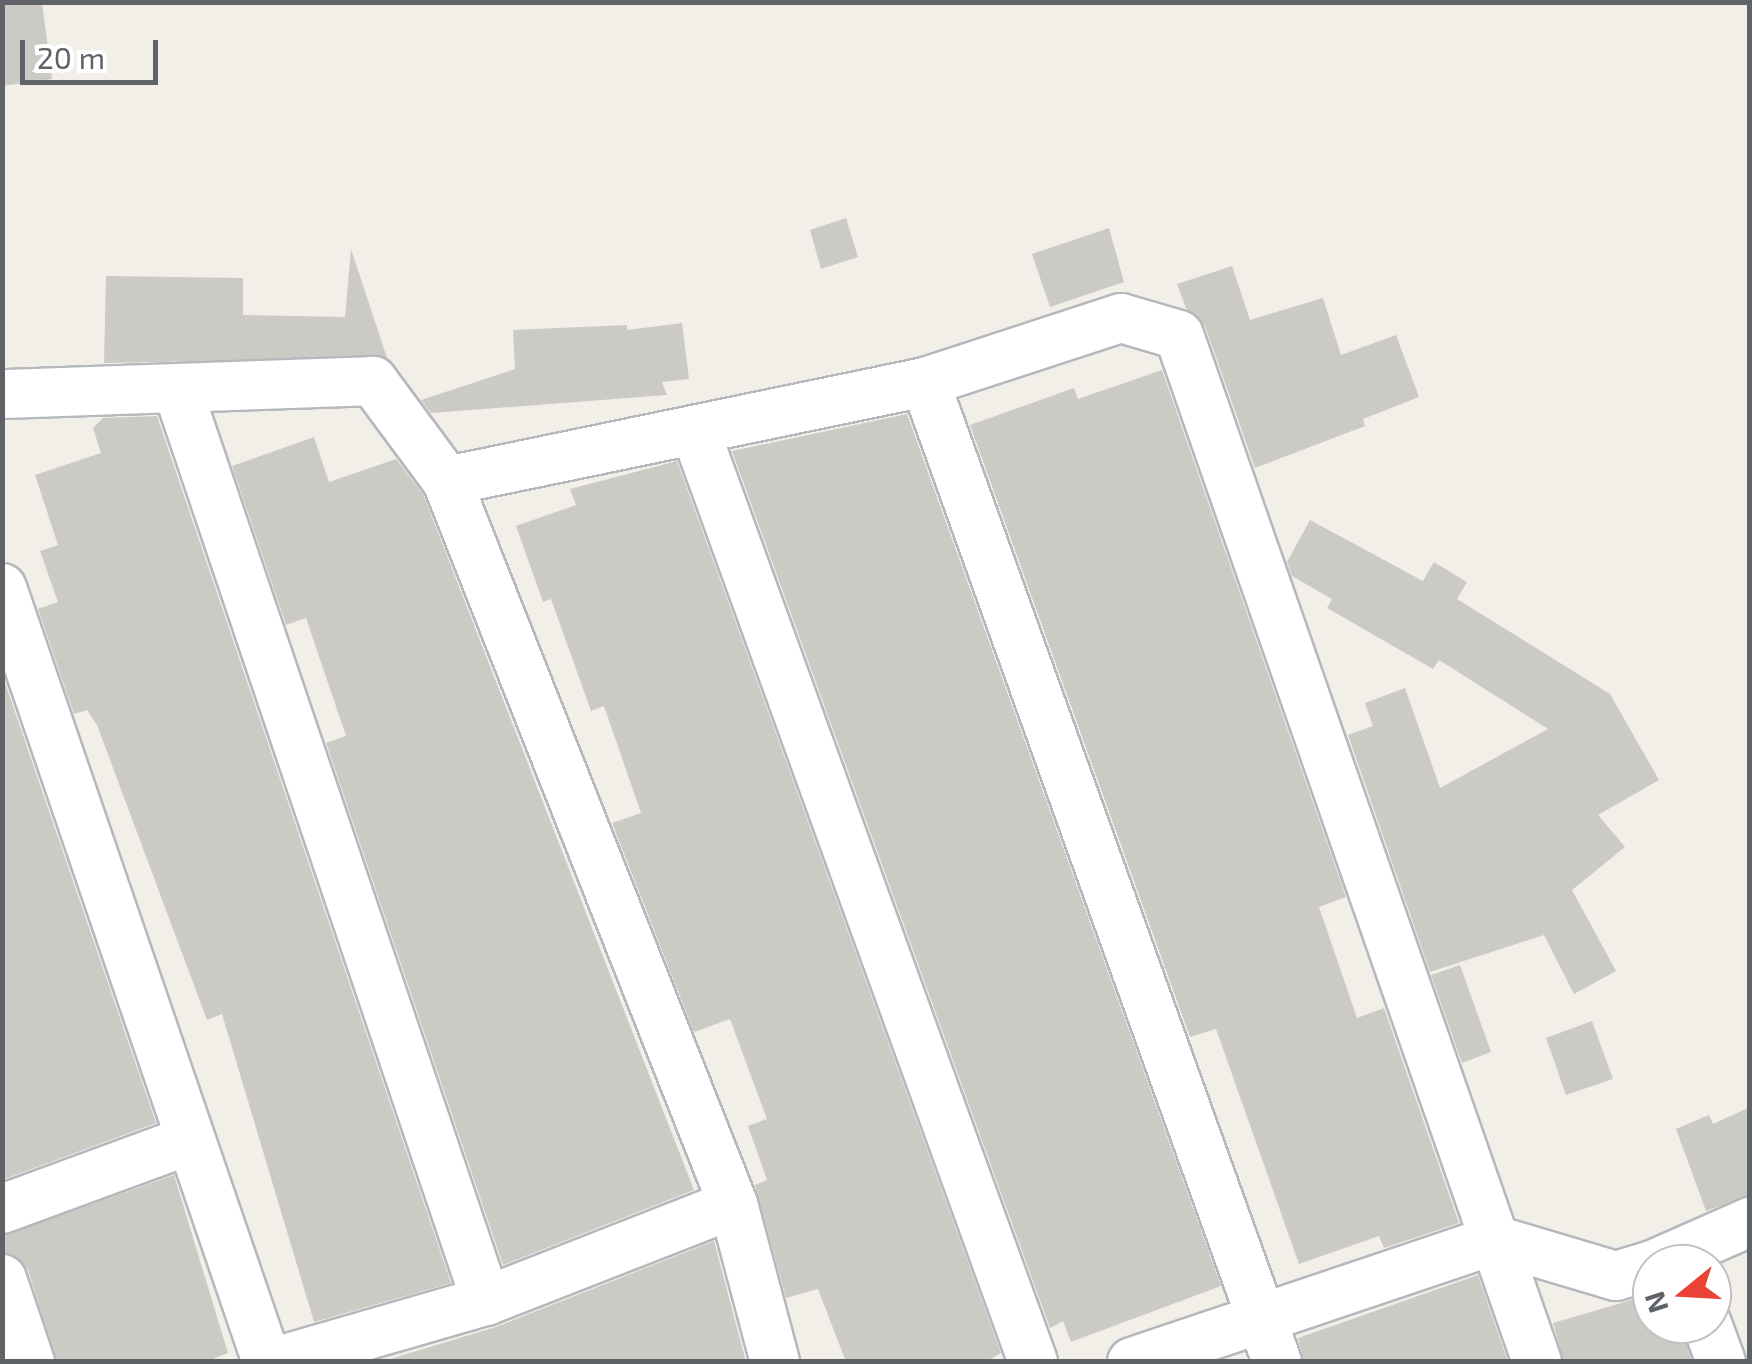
<!DOCTYPE html>
<style>
body{margin:0}
#map{position:relative;width:1752px;height:1364px;overflow:hidden;background:#f1efe8;font-family:"Exo 2",sans-serif}
div>[style]{position:absolute}
.building>*{inset:0;background:#cccac5}
.roads{filter:drop-shadow(2px 0 #b5b8bc) drop-shadow(-2px 0 #b5b8bc) drop-shadow(0 2px #b5b8bc) drop-shadow(0 -2px #b5b8bc)}
.minor>*{height:48px;margin:-24px;padding:0 24px;transform-origin:24px;border-radius:24px;background:#fff}
span{translate:-50% -50%;white-space:nowrap;text-align:center;line-height:1.15;-webkit-text-stroke:10px #fff;paint-order:stroke}
.frame{position:absolute;inset:0;border:5px solid #5f6368;pointer-events:none}
.north{position:absolute;left:1632px;top:1244px;width:100px;height:100px;box-sizing:border-box;background:#fff;border:2px solid #bfc1c3;border-radius:50%;rotate:252deg;font-size:28px;font-weight:700;line-height:40px;text-align:center;color:#5f6368}
.north::after{content:'';display:block;margin:auto;width:35px;height:45px;background:#ea4335;clip-path:polygon(50% 0,100% 100%,50% 72%,0 100%)}
.scale{position:absolute;left:20px;top:40px;width:138px;height:45px;box-sizing:border-box;border:5px solid #5f6368;border-top:0;padding-left:12px;font-size:30px;line-height:35px;white-space:nowrap;color:#5f6368;-webkit-text-stroke:8px #fff;paint-order:stroke}
</style>
<div id="map">
<div class="building">
<div style="clip-path:polygon(2px 2px,42px 2px,52px 79px,2px 86px)"></div>
<div style="clip-path:polygon(846px 218px,858px 257px,821px 269px,810px 230px)"></div>
<div style="clip-path:polygon(1109px 228px,1124px 282px,1050px 307px,1032px 254px)"></div>
<div style="clip-path:polygon(351px 249px,387px 358px,104px 363px,106px 276px,243px 278px,243px 315px,345px 317px)"></div>
<div style="clip-path:polygon(1232px 266px,1250px 320px,1323px 298px,1341px 355px,1396px 335px,1419px 397px,1363px 419px,1365px 426px,1255px 468px,1205px 326px,1186px 308px,1177px 284px)"></div>
<div style="clip-path:polygon(682px 323px,689px 379px,662px 382px,667px 395px,431px 413px,421px 400px,515px 369px,513px 330px,627px 325px,627px 330px)"></div>
<div style="clip-path:polygon(1162px 370px,1346px 897px,1319px 907px,1357px 1018px,1384px 1008px,1459px 1223px,1384px 1248px,1379px 1236px,1299px 1264px,1216px 1029px,1190px 1037px,970px 425px,1074px 388px,1078px 399px)"></div>
<div style="clip-path:polygon(907px 414px,1221px 1286px,1071px 1342px,1063px 1321px,1050px 1328px,732px 451px)"></div>
<div style="clip-path:polygon(157px 416px,451px 1283px,314px 1322px,222px 1014px,207px 1020px,97px 725px,87px 710px,74px 714px,38px 609px,58px 602px,40px 551px,58px 545px,35px 475px,101px 453px,93px 428px,103px 418px)"></div>
<div style="clip-path:polygon(314px 437px,329px 482px,396px 459px,423px 494px,694px 1190px,503px 1265px,326px 743px,346px 736px,306px 618px,286px 625px,232px 466px)"></div>
<div style="clip-path:polygon(677px 461px,1001px 1353px,985px 1362px,846px 1362px,818px 1289px,786px 1298px,755px 1185px,767px 1180px,748px 1126px,767px 1119px,730px 1019px,694px 1032px,612px 823px,641px 813px,604px 706px,591px 711px,551px 599px,543px 602px,516px 526px,576px 505px,570px 489px)"></div>
<div style="clip-path:polygon(1310px 520px,1423px 581px,1434px 562px,1467px 582px,1457px 599px,1610px 694px,1659px 780px,1598px 815px,1625px 847px,1572px 890px,1616px 971px,1574px 994px,1544px 935px,1430px 972px,1348px 735px,1373px 726px,1365px 703px,1405px 688px,1440px 788px,1548px 729px,1439px 660px,1433px 669px,1327px 608px,1332px 599px,1292px 576px,1287px 562px)"></div>
<div style="clip-path:polygon(2px 674px,156px 1123px,2px 1180px)"></div>
<div style="clip-path:polygon(1460px 965px,1491px 1052px,1462px 1063px,1431px 975px)"></div>
<div style="clip-path:polygon(1592px 1021px,1613px 1079px,1566px 1095px,1546px 1038px)"></div>
<div style="clip-path:polygon(1750px 1107px,1750px 1195px,1706px 1211px,1676px 1129px,1709px 1115px,1713px 1124px)"></div>
<div style="clip-path:polygon(174px 1175px,228px 1353px,205px 1362px,57px 1362px,28px 1270px,19px 1258px,2px 1252px,2px 1236px)"></div>
<div style="clip-path:polygon(714px 1241px,746px 1362px,380px 1362px,496px 1327px)"></div>
<div style="clip-path:polygon(1478px 1275px,1508px 1362px,1304px 1362px,1298px 1338px)"></div>
<div style="clip-path:polygon(1652px 1294px,1652px 1324px,1680px 1324px,1692px 1362px,1564px 1362px,1553px 1323px)"></div>
</div>
<div class="roads">
<div class="minor">
<div style="left:925px;top:382px;width:1041px;rotate:70.24deg"></div>
<div style="left:177px;top:388px;width:964px;rotate:71.3deg"></div>
<div style="left:2px;top:394px;width:371px;rotate:-2deg"></div>
<div style="left:373px;top:381px;width:124px;rotate:53.5deg"></div>
<div style="left:447px;top:481px;width:778px;rotate:68.42deg"></div>
<div style="left:733px;top:1204px;width:163px;rotate:75.1deg"></div>
<div style="left:696px;top:433px;width:988px;rotate:70.06deg"></div>
<div style="left:447px;top:481px;width:488px;rotate:-11.7deg"></div>
<div style="left:925px;top:382px;width:206px;rotate:-18.1deg"></div>
<div style="left:1121px;top:318px;width:60px;rotate:16.3deg"></div>
<div style="left:1179px;top:335px;width:1088px;rotate:70.78deg"></div>
<div style="left:2px;top:588px;width:818px;rotate:71.1deg"></div>
<div style="left:2px;top:1209px;width:200px;rotate:-20.2deg"></div>
<div style="left:1655px;top:1264px;width:104px;rotate:-23.9deg"></div>
<div style="left:2px;top:1279px;width:88px;rotate:71.4deg"></div>
<div style="left:1707px;top:1324px;width:40px;rotate:69.8deg"></div>
<div style="left:274px;top:1362px;width:221px;rotate:-16.1deg"></div>
<div style="left:486px;top:1301px;width:265px;rotate:-21.4deg"></div>
<div style="left:1132px;top:1362px;width:383px;rotate:-18.6deg"></div>
<div style="left:1495px;top:1240px;width:126px;rotate:16.6deg"></div>
<div style="left:1616px;top:1276px;width:38px;rotate:-17deg"></div>
</div>
</div>
<div class="frame"></div>
<div class="north">N</div>
<div class="scale">20 m</div>
</div>
